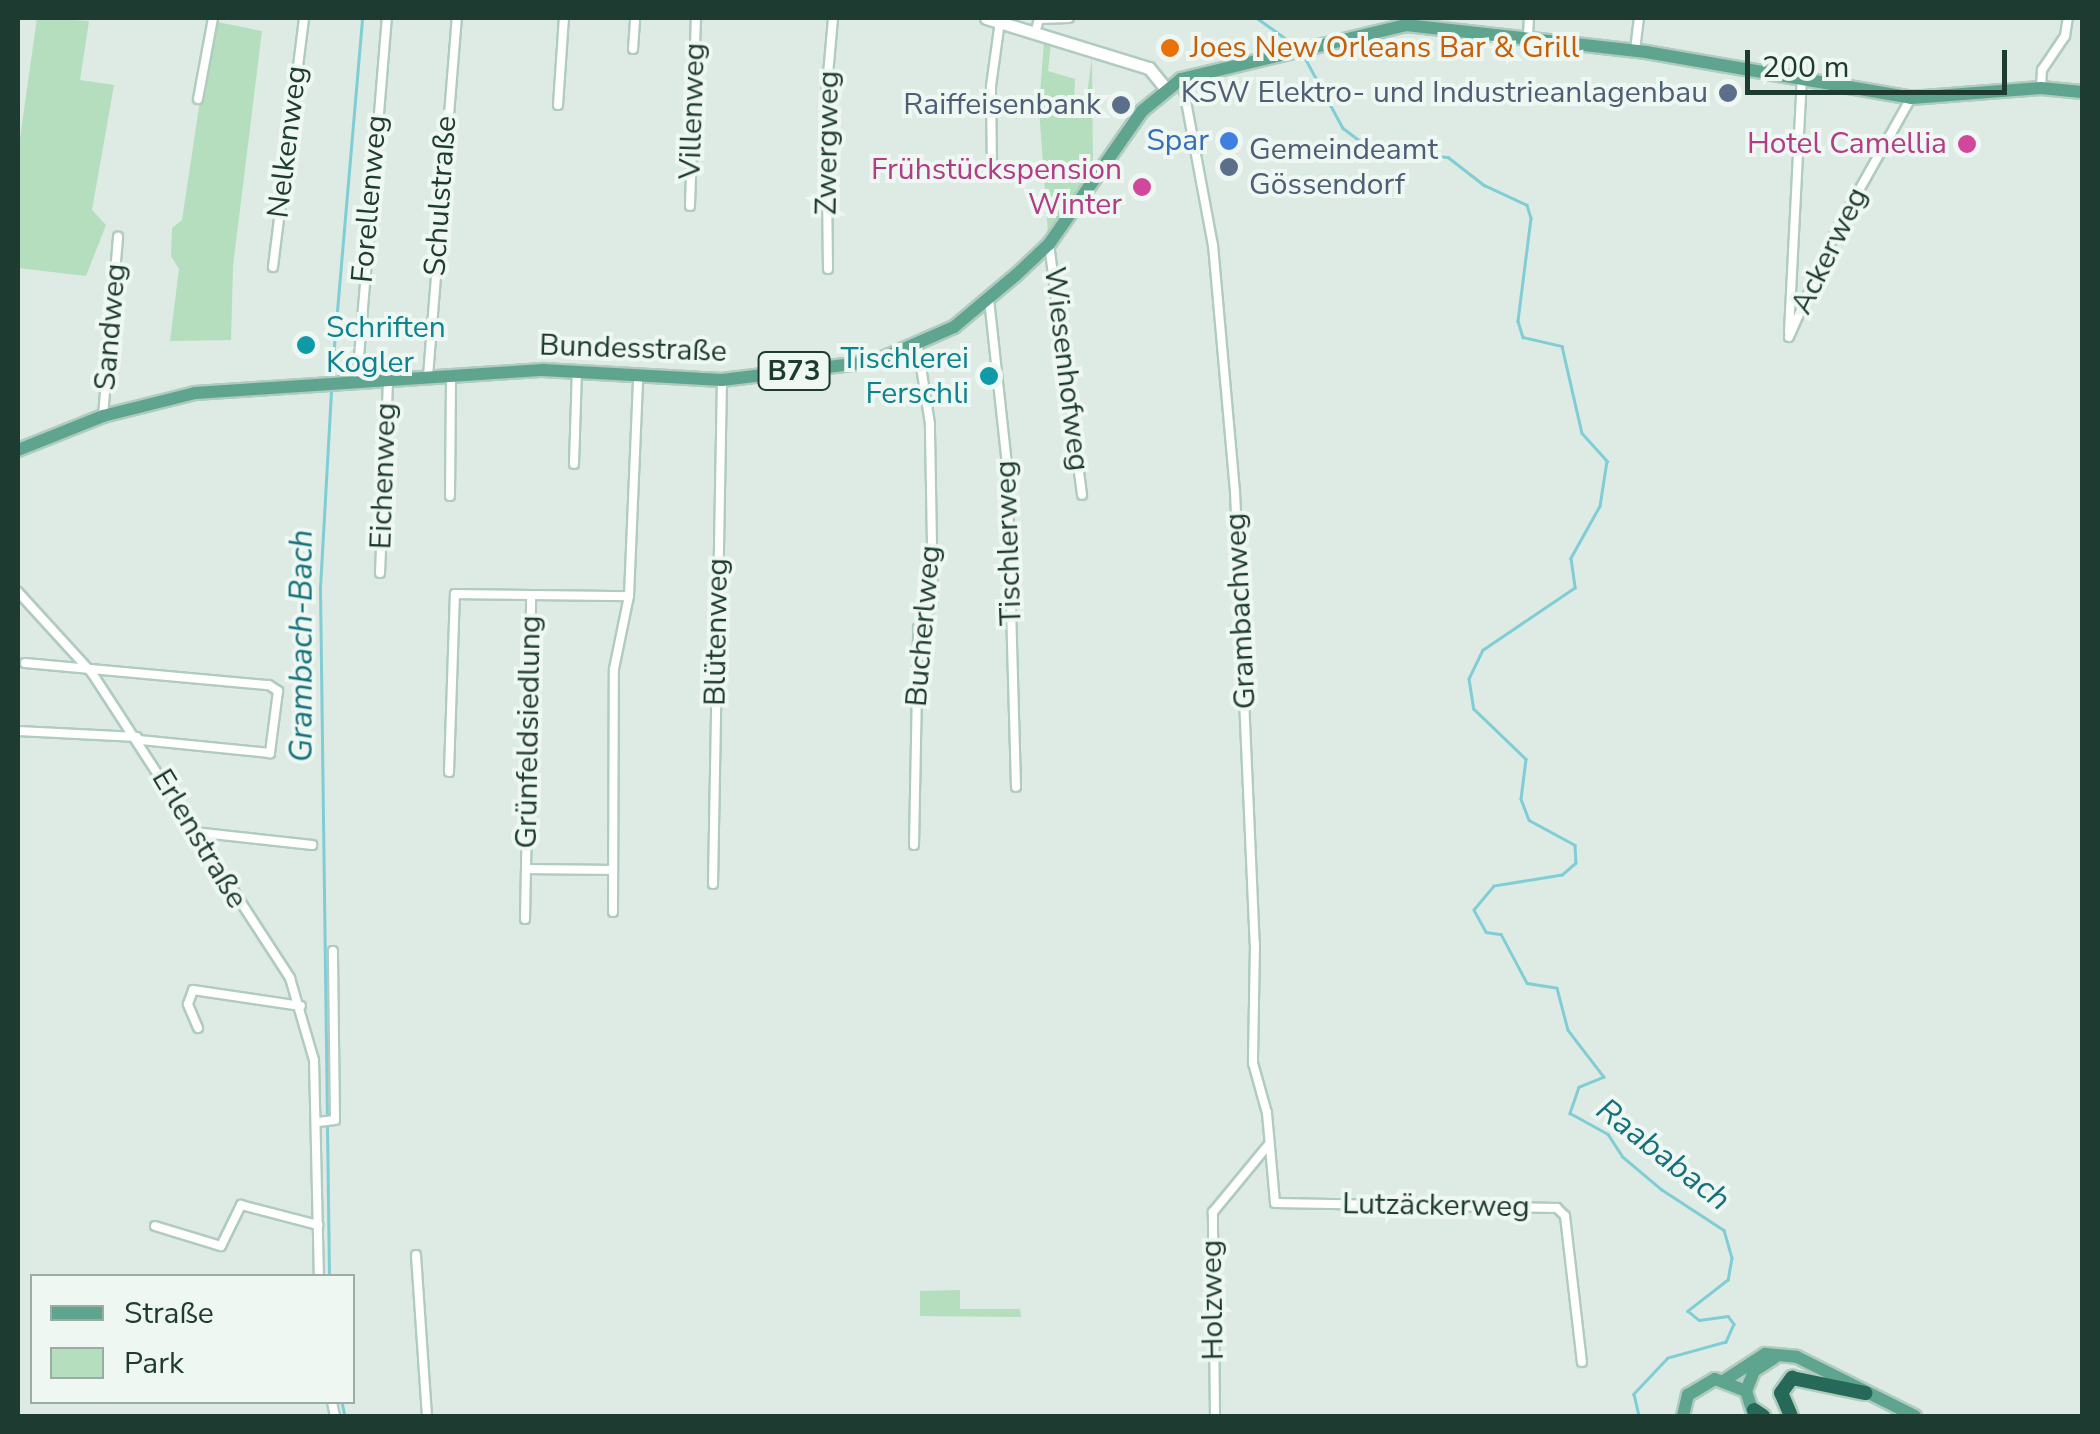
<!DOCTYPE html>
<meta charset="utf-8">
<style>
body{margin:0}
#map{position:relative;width:2100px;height:1434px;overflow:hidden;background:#ddebe4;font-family:"Nunito Sans",sans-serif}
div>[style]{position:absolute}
.green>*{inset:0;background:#b4debd}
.stream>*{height:2.5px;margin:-1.25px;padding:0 1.25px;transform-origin:1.25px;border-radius:1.25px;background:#80cdd5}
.roads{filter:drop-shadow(2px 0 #b0cbbf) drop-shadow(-2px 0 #b0cbbf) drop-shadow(0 2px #b0cbbf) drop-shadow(0 -2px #b0cbbf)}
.minor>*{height:8px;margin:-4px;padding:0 4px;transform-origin:4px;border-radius:4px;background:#fff}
.secondary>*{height:11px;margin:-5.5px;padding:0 5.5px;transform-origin:5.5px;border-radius:5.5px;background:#fff}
.primary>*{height:12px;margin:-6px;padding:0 6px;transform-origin:6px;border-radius:6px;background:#5ea48e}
.motorway>*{height:14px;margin:-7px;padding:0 7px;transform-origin:7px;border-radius:7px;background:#276958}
.dots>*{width:28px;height:28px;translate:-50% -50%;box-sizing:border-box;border:5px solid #eef7f2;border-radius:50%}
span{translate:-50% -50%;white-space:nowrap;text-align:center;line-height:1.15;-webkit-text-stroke:8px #eef7f2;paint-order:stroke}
.shield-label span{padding:2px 8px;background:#eef7f2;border:2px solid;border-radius:8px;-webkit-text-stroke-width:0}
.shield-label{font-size:28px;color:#1e3b31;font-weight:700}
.food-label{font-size:30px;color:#c56008}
.left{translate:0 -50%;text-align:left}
.service-label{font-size:30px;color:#4e5e75}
.right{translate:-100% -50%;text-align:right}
.street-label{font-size:30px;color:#1e3b31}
.shop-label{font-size:30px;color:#366cbe}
.hotel-label{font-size:30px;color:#b23c85}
.culture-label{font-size:30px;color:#0d838f}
.water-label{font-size:32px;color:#14707b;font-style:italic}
.frame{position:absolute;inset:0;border:20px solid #1e3b31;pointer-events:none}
.legend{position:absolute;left:30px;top:1274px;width:325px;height:130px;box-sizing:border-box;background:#eef7f2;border:2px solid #9baca5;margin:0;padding:12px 18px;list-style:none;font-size:30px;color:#1e3b31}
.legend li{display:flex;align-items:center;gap:20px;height:50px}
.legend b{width:50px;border:2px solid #9baca5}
.scale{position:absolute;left:1745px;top:50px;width:262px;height:45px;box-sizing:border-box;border:5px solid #1e3b31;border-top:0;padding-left:12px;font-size:30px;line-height:35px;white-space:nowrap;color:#1e3b31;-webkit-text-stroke:8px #eef7f2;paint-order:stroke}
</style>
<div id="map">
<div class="green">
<div style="clip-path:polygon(37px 18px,89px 21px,80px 80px,114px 85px,92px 210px,106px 225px,86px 276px,18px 268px,18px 152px)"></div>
<div style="clip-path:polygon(212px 21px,262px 31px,233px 266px,231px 340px,170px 341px,179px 269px,171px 256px,172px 228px,182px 220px)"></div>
<div style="clip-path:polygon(1044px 41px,1051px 43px,1048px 71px,1075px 79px,1074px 102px,1086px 102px,1092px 57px,1093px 166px,1048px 234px,1039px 108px)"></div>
<div style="clip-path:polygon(960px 1290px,960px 1309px,1020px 1309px,1021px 1317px,920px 1316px,920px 1291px)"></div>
</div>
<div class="stream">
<div style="left:1257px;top:18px;width:48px;rotate:35.7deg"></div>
<div style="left:1304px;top:56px;width:82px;rotate:61.6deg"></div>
<div style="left:1343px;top:128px;width:34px;rotate:37deg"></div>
<div style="left:1370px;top:148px;width:79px;rotate:6.6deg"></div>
<div style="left:1448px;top:157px;width:46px;rotate:37.9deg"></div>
<div style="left:1484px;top:185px;width:47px;rotate:24.9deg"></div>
<div style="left:1527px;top:205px;width:14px;rotate:73deg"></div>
<div style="left:1531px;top:218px;width:104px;rotate:97.2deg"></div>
<div style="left:1518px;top:321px;width:17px;rotate:73deg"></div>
<div style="left:1523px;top:337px;width:40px;rotate:13deg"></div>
<div style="left:1562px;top:346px;width:89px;rotate:77.1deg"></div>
<div style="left:1582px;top:433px;width:38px;rotate:48deg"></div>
<div style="left:1607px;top:461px;width:46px;rotate:98.8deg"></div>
<div style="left:1600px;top:506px;width:60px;rotate:119.1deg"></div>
<div style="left:1571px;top:558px;width:30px;rotate:82deg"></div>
<div style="left:1575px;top:588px;width:111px;rotate:146deg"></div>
<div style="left:1483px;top:650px;width:32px;rotate:116deg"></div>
<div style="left:1469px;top:679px;width:30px;rotate:81deg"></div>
<div style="left:1474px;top:709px;width:72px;rotate:43.9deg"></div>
<div style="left:1526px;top:759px;width:40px;rotate:97.1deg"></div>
<div style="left:1521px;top:799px;width:22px;rotate:69deg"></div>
<div style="left:1529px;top:820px;width:52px;rotate:28.5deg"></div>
<div style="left:1575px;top:845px;width:18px;rotate:87deg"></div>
<div style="left:1576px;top:863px;width:18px;rotate:139deg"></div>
<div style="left:1562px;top:875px;width:69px;rotate:170.8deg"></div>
<div style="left:1494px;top:886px;width:31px;rotate:130deg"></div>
<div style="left:1474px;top:910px;width:25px;rotate:61deg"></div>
<div style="left:1486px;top:932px;width:15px;rotate:8deg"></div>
<div style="left:1501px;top:934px;width:55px;rotate:62deg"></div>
<div style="left:1527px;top:983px;width:30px;rotate:9deg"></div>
<div style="left:1557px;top:988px;width:43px;rotate:75.3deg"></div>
<div style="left:1568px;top:1030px;width:59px;rotate:52.5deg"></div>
<div style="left:1604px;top:1077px;width:27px;rotate:158deg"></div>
<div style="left:1579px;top:1087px;width:28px;rotate:109deg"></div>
<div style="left:1570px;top:1113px;width:43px;rotate:28.9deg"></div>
<div style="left:1608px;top:1134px;width:27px;rotate:57deg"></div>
<div style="left:1623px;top:1157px;width:50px;rotate:40.1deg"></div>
<div style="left:1661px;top:1189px;width:75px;rotate:33.1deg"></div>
<div style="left:1724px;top:1230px;width:29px;rotate:74deg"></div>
<div style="left:1732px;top:1258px;width:22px;rotate:100deg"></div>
<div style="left:1728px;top:1280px;width:51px;rotate:142.2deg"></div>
<div style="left:1688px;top:1311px;width:14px;rotate:39deg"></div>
<div style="left:1699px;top:1320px;width:29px;rotate:-8deg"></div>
<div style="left:1728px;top:1316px;width:10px;rotate:53deg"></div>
<div style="left:1734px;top:1324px;width:20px;rotate:114deg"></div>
<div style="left:1726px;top:1342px;width:60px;rotate:164.6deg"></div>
<div style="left:1668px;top:1358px;width:50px;rotate:133.4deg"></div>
<div style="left:1634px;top:1394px;width:23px;rotate:77deg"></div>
<div style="left:331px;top:381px;width:364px;rotate:-85.1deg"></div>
<div style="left:329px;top:1276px;width:688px;rotate:-90.75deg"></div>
<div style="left:320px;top:588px;width:199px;rotate:-86.8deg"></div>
<div style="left:342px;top:1402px;width:14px;rotate:78deg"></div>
</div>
<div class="roads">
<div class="minor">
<div style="left:1035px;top:33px;width:15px;rotate:-74deg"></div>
<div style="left:1039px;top:19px;width:30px;rotate:-2deg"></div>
<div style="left:1528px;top:36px;width:18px;rotate:-87deg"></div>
<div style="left:633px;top:49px;width:31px;rotate:-86deg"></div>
<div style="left:1635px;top:50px;width:32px;rotate:-83deg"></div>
<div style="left:1182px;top:80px;width:168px;rotate:79.4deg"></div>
<div style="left:1213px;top:245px;width:248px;rotate:84.9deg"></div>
<div style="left:1235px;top:492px;width:452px;rotate:87.5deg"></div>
<div style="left:1255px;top:944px;width:119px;rotate:91deg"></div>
<div style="left:1253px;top:1063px;width:52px;rotate:74.4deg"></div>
<div style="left:1267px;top:1113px;width:90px;rotate:84.9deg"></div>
<div style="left:1275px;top:1203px;width:282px;rotate:1deg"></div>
<div style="left:1557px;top:1208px;width:11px;rotate:45deg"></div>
<div style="left:1565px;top:1216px;width:147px;rotate:83.4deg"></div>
<div style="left:2041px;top:88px;width:18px;rotate:-87deg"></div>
<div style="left:2042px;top:70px;width:41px;rotate:-55.9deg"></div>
<div style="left:2065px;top:36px;width:18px;rotate:-81deg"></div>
<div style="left:198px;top:99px;width:82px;rotate:-79.5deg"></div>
<div style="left:558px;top:105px;width:87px;rotate:-86.1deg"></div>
<div style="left:992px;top:171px;width:85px;rotate:-90.7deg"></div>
<div style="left:991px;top:86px;width:66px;rotate:-82.1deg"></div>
<div style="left:690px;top:206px;width:188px;rotate:-88.2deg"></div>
<div style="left:1049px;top:244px;width:253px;rotate:82.5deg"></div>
<div style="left:273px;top:267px;width:251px;rotate:-82.9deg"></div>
<div style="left:828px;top:269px;width:172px;rotate:-90.7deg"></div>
<div style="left:826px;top:97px;width:79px;rotate:-84.9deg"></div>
<div style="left:989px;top:299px;width:166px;rotate:83.8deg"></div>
<div style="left:1007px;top:464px;width:323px;rotate:88.4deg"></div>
<div style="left:1789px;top:332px;width:255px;rotate:-87.1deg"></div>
<div style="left:1789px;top:337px;width:116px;rotate:-66.1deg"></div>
<div style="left:1836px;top:231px;width:153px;rotate:-60.6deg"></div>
<div style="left:428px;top:376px;width:359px;rotate:-85.4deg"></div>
<div style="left:357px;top:381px;width:364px;rotate:-85.3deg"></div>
<div style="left:103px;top:416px;width:180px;rotate:-85.2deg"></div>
<div style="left:574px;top:464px;width:93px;rotate:-88.2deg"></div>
<div style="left:450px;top:496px;width:122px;rotate:-89.5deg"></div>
<div style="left:380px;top:573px;width:194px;rotate:-87.6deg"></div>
<div style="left:18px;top:592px;width:110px;rotate:47.6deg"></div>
<div style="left:92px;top:673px;width:364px;rotate:57deg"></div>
<div style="left:290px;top:978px;width:85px;rotate:73.7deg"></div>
<div style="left:314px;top:1060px;width:216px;rotate:88.7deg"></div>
<div style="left:25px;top:663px;width:245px;rotate:5.2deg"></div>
<div style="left:269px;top:685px;width:11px;rotate:34deg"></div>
<div style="left:278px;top:691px;width:63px;rotate:97.4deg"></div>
<div style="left:270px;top:753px;width:132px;rotate:-174.3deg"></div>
<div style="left:18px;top:731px;width:119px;rotate:2.9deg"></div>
<div style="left:449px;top:772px;width:178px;rotate:-88.1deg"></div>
<div style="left:455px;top:594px;width:174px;rotate:0.7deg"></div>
<div style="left:194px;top:832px;width:119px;rotate:6.3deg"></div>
<div style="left:914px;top:845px;width:217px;rotate:-88.9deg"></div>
<div style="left:918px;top:628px;width:29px;rotate:-59deg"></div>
<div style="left:933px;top:603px;width:179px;rotate:-91deg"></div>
<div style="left:930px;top:424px;width:78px;rotate:-98.9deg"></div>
<div style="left:527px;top:869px;width:86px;rotate:0.7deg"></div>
<div style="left:713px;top:884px;width:504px;rotate:-88.98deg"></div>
<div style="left:613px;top:912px;width:243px;rotate:-89.8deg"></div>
<div style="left:614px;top:669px;width:75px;rotate:-78.4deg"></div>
<div style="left:629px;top:596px;width:218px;rotate:-87.6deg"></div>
<div style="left:525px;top:919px;width:324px;rotate:-88.9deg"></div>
<div style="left:198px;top:1028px;width:26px;rotate:-113deg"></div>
<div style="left:188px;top:1004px;width:15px;rotate:-70deg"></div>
<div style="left:193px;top:990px;width:109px;rotate:8.4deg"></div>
<div style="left:318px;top:1122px;width:17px;rotate:-7deg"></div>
<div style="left:335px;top:1120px;width:169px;rotate:-90.7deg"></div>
<div style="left:155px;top:1226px;width:69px;rotate:16.9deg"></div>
<div style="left:221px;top:1246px;width:46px;rotate:-64deg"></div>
<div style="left:241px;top:1205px;width:80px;rotate:14.6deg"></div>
<div style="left:416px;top:1255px;width:161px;rotate:86.1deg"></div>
<div style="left:332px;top:1402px;width:14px;rotate:78deg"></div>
<div style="left:1215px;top:1416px;width:204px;rotate:-90.6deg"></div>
<div style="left:1213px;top:1212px;width:88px;rotate:-50.5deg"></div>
</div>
<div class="secondary">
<div style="left:986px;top:18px;width:170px;rotate:17.1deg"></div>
<div style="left:1149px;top:68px;width:27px;rotate:51deg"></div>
</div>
<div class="primary">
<div style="left:18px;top:450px;width:92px;rotate:-21.8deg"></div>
<div style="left:103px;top:416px;width:95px;rotate:-14deg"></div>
<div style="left:195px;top:393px;width:349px;rotate:-3.8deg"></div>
<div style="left:543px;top:370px;width:179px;rotate:3.2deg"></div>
<div style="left:722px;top:380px;width:155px;rotate:-7deg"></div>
<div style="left:876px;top:361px;width:85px;rotate:-23.6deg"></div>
<div style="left:954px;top:327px;width:81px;rotate:-40deg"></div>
<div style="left:1016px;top:275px;width:45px;rotate:-43.2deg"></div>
<div style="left:1049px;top:244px;width:162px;rotate:-55deg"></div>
<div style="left:1142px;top:111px;width:50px;rotate:-39.4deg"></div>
<div style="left:1181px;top:79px;width:231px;rotate:-13.5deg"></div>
<div style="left:1406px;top:25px;width:242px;rotate:6.4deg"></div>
<div style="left:1646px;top:52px;width:269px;rotate:9.8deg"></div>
<div style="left:1911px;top:98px;width:130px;rotate:-4.4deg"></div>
<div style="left:2041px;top:88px;width:41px;rotate:5.6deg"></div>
<div style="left:1725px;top:1380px;width:48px;rotate:-33deg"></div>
<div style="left:1765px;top:1354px;width:32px;rotate:5deg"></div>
<div style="left:1797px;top:1357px;width:132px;rotate:26.6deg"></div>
<div style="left:1746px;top:1391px;width:22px;rotate:-68deg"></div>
<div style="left:1754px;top:1371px;width:24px;rotate:-33deg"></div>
<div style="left:1683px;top:1416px;width:22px;rotate:-77deg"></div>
<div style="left:1688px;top:1395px;width:31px;rotate:-31deg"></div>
<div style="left:1715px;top:1379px;width:33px;rotate:21deg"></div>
<div style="left:1746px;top:1391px;width:26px;rotate:72deg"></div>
</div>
<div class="motorway">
<div style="left:1754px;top:1410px;width:11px;rotate:34deg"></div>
<div style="left:1791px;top:1416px;width:25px;rotate:-113deg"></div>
<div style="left:1781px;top:1393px;width:19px;rotate:-54deg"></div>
<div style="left:1792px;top:1378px;width:75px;rotate:11.6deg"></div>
</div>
</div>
<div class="dots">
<div style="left:1170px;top:48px;background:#e8710a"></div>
<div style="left:1728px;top:93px;background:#5c6f8a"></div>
<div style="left:1121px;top:105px;background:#5c6f8a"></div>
<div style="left:1229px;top:141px;background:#3f7fe0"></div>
<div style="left:1967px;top:144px;background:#d1479c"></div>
<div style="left:1229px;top:167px;background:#5c6f8a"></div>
<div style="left:1142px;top:187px;background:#d1479c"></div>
<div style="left:306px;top:345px;background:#0f9aa8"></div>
<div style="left:989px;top:376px;background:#0f9aa8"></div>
</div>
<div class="shield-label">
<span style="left:794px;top:371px">B73</span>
</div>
<div class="food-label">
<span class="left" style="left:1190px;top:48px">Joes New Orleans Bar &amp; Grill</span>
</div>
<div class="service-label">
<span class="right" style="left:1708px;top:93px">KSW Elektro- und Industrieanlagenbau</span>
<span class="right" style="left:1101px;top:105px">Raiffeisenbank</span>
<span class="left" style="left:1249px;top:167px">Gemeindeamt<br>Gössendorf</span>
</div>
<div class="street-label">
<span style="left:693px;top:111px;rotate:-88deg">Villenweg</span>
<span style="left:288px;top:142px;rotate:-83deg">Nelkenweg</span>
<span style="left:828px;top:143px;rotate:-89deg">Zwergweg</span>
<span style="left:441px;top:196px;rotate:-86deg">Schulstraße</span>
<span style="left:370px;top:199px;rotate:-85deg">Forellenweg</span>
<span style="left:1830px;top:251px;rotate:-64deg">Ackerweg</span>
<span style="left:111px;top:327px;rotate:-85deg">Sandweg</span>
<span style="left:633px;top:349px;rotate:2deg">Bundesstraße</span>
<span style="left:1066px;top:369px;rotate:83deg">Wiesenhofweg</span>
<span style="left:384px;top:476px;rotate:-88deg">Eichenweg</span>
<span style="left:1009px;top:543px;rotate:-92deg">Tischlerweg</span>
<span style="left:1241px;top:611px;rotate:-93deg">Grambachweg</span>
<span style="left:924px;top:626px;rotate:-85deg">Bucherlweg</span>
<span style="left:717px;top:632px;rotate:-89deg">Blütenweg</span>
<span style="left:529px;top:732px;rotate:-89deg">Grünfeldsiedlung</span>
<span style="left:199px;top:839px;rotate:59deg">Erlenstraße</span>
<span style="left:1436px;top:1206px;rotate:1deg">Lutzäckerweg</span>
<span style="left:1213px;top:1300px;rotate:-91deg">Holzweg</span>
</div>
<div class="shop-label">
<span class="right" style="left:1209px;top:141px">Spar</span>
</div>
<div class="hotel-label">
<span class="right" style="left:1947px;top:144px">Hotel Camellia</span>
<span class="right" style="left:1122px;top:187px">Frühstückspension<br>Winter</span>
</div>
<div class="culture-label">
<span class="left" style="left:326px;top:345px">Schriften<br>Kogler</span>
<span class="right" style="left:969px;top:376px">Tischlerei<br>Ferschli</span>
</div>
<div class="water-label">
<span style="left:302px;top:646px;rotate:-90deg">Grambach-Bach</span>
<span style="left:1663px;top:1155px;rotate:38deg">Raababach</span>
</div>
<div class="frame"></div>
<ul class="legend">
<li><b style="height:12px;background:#5ea48e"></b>Straße</li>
<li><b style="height:28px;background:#b4debd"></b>Park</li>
</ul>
<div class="scale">200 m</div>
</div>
